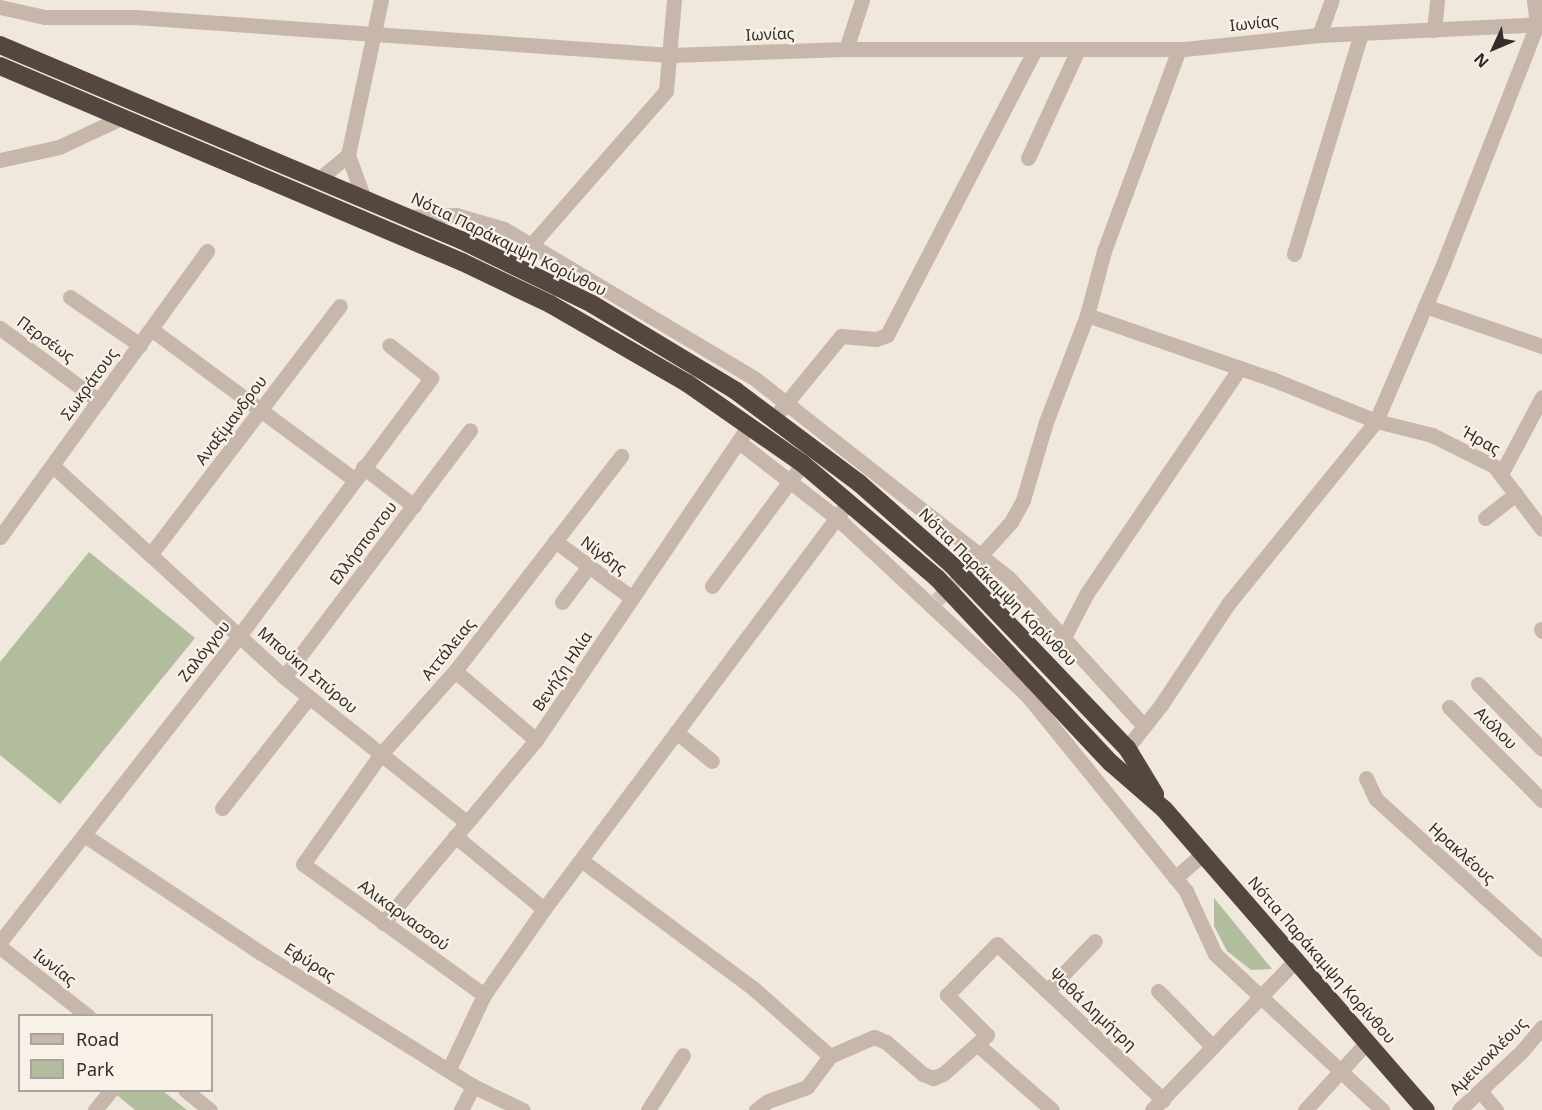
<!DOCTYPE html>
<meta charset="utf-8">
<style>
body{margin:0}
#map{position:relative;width:1542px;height:1110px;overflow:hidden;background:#f0e7dd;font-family:"Noto Sans",sans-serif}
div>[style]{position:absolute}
.green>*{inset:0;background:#b2bd9e}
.minor-tunnel>*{height:15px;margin-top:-7.5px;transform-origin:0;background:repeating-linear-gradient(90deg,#cbc2b9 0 15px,transparent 0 23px)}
.minor>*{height:15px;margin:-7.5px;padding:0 7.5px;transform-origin:7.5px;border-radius:7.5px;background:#c7b7aa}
.highway>*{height:18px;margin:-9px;padding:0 9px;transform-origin:9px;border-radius:9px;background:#554740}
span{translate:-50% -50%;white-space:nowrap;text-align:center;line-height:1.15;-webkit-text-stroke:4.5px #f8f1e8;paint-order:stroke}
.street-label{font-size:16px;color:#352c29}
.legend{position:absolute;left:18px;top:1014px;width:195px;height:78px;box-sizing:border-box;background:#f8f1e8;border:2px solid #aaa29c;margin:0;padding:8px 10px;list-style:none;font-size:18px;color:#352c29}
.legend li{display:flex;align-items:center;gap:12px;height:30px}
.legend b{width:30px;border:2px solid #aaa29c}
.north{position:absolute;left:1464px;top:18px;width:60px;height:60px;-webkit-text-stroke:4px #f8f1e8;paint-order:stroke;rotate:226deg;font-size:16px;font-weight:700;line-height:24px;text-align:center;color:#352c29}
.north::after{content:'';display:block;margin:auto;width:21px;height:27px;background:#352c29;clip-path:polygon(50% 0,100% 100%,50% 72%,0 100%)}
</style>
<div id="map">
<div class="green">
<div style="clip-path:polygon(89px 552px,195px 638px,60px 804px,0 755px,0 662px)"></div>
<div style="clip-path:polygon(1214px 898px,1272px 969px,1251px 970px,1227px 951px,1214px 926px)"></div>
<div style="clip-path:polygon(121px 1090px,163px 1091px,187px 1110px,135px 1110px,117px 1095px)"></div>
</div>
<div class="minor-tunnel">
<div style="left:937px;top:600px;width:47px;rotate:-45deg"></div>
</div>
<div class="minor">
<div style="left:0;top:7px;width:46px;rotate:12.5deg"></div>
<div style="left:45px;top:17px;width:90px"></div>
<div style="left:135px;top:17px;width:537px;rotate:4.06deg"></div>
<div style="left:671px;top:55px;width:175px;rotate:-2deg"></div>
<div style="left:846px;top:49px;width:338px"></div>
<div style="left:1184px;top:49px;width:136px;rotate:-5.9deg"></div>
<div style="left:1319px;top:35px;width:223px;rotate:-2.8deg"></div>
<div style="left:1434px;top:30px;width:30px;rotate:-84deg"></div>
<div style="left:1319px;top:35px;width:37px;rotate:-70deg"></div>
<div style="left:846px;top:49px;width:52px;rotate:-71.9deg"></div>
<div style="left:1028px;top:158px;width:119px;rotate:-65.2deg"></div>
<div style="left:0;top:160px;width:60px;rotate:-12.4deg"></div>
<div style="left:59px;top:147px;width:68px;rotate:-25.1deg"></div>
<div style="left:318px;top:180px;width:39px;rotate:-40deg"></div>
<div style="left:364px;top:199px;width:47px;rotate:-110deg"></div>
<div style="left:348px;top:155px;width:158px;rotate:-78deg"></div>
<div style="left:407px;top:217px;width:49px;rotate:-2.3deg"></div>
<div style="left:456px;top:215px;width:50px;rotate:16.3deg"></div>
<div style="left:504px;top:229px;width:291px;rotate:30.8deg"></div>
<div style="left:754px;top:378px;width:323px;rotate:38.1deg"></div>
<div style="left:1008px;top:577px;width:202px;rotate:47.6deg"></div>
<div style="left:532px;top:244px;width:203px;rotate:-48.8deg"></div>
<div style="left:666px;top:91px;width:91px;rotate:-85deg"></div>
<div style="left:1294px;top:254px;width:231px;rotate:-73.1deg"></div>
<div style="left:70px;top:297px;width:85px;rotate:34.4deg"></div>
<div style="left:1425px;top:306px;width:124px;rotate:18.9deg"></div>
<div style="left:1087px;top:315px;width:196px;rotate:19.1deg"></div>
<div style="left:1272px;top:379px;width:112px;rotate:22deg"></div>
<div style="left:1376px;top:421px;width:58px;rotate:14deg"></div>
<div style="left:1432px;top:435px;width:69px;rotate:26.6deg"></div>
<div style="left:1494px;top:466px;width:79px;rotate:52.7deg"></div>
<div style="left:0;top:328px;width:123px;rotate:36.4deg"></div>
<div style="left:151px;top:329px;width:252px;rotate:36.5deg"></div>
<div style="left:774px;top:418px;width:106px;rotate:-50.7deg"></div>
<div style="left:841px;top:336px;width:35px;rotate:5deg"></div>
<div style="left:876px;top:339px;width:12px;rotate:-20deg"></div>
<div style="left:887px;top:335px;width:321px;rotate:-62.6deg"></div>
<div style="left:739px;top:442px;width:124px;rotate:37.8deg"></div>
<div style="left:837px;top:518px;width:258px;rotate:43deg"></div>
<div style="left:1026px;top:694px;width:254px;rotate:50.9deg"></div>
<div style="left:1186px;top:891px;width:69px;rotate:65.3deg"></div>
<div style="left:1215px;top:954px;width:229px;rotate:43deg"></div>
<div style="left:53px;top:466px;width:313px;rotate:42.4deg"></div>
<div style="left:284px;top:677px;width:233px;rotate:38.5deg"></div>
<div style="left:363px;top:467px;width:64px;rotate:37.4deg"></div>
<div style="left:1501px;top:474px;width:87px;rotate:-62deg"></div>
<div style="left:1485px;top:518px;width:39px;rotate:-38deg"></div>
<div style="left:0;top:537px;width:353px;rotate:-54.1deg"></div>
<div style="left:555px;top:541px;width:96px;rotate:36.5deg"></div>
<div style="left:150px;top:555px;width:313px;rotate:-52.7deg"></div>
<div style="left:972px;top:565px;width:58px;rotate:-47.8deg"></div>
<div style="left:1011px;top:522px;width:25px;rotate:-61deg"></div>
<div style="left:1023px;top:500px;width:81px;rotate:-73.6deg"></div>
<div style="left:1046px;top:422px;width:115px;rotate:-69deg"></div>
<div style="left:1087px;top:315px;width:66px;rotate:-75.1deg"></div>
<div style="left:1104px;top:251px;width:215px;rotate:-69.6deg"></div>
<div style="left:712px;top:586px;width:141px;rotate:-53.4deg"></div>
<div style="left:562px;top:602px;width:45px;rotate:-53.1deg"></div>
<div style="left:1541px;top:629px;width:2px;rotate:63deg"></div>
<div style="left:1064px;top:637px;width:50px;rotate:-62.4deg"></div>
<div style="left:1087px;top:593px;width:272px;rotate:-55.8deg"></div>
<div style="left:455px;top:671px;width:106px;rotate:40.4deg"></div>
<div style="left:284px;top:677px;width:309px;rotate:-53deg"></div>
<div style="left:1478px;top:684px;width:91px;rotate:45.4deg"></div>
<div style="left:1449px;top:707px;width:132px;rotate:45deg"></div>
<div style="left:676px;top:732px;width:46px;rotate:38.9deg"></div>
<div style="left:1127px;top:748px;width:55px;rotate:-51.7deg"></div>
<div style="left:1161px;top:705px;width:121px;rotate:-56.4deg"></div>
<div style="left:1228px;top:604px;width:235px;rotate:-51deg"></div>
<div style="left:1376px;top:421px;width:173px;rotate:-66.8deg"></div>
<div style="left:1444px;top:262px;width:255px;rotate:-68.6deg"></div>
<div style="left:1537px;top:25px;width:25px;rotate:-97deg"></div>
<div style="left:1366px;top:778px;width:23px;rotate:65deg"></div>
<div style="left:1376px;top:799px;width:224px;rotate:42.1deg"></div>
<div style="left:222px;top:808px;width:141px;rotate:-51.9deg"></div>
<div style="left:84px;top:835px;width:213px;rotate:33.7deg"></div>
<div style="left:261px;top:953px;width:250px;rotate:32.1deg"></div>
<div style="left:473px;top:1086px;width:55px;rotate:25.6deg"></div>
<div style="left:455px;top:836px;width:115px;rotate:39.4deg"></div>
<div style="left:581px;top:860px;width:216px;rotate:36.7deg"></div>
<div style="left:754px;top:989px;width:101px;rotate:41.4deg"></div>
<div style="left:1175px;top:878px;width:37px;rotate:-41deg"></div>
<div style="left:383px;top:923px;width:239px;rotate:-50.1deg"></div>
<div style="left:536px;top:740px;width:369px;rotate:-55.9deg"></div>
<div style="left:0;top:942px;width:388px;rotate:-52deg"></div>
<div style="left:239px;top:636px;width:322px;rotate:-53.3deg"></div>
<div style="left:431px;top:378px;width:53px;rotate:-141.8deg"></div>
<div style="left:0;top:947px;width:112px;rotate:38.1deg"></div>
<div style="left:1047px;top:991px;width:69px;rotate:-46.2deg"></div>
<div style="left:1158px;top:991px;width:78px;rotate:45.5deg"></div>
<div style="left:484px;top:995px;width:223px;rotate:-144.1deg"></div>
<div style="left:303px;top:864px;width:135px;rotate:-54.7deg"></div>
<div style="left:381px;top:754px;width:111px;rotate:-48.3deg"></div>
<div style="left:455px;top:671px;width:272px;rotate:-52.3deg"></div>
<div style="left:978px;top:1045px;width:98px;rotate:41.3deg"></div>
<div style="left:449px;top:1069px;width:82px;rotate:-64.7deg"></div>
<div style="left:484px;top:995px;width:105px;rotate:-55.1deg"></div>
<div style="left:544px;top:909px;width:498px;rotate:-53.2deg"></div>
<div style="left:185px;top:1090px;width:32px;rotate:39deg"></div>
<div style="left:1480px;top:1091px;width:25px;rotate:50deg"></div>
<div style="left:95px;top:1110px;width:26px;rotate:-51deg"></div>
<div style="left:461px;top:1110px;width:27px;rotate:-63deg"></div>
<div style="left:648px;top:1110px;width:65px;rotate:-57.5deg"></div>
<div style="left:756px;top:1110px;width:15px;rotate:-37deg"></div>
<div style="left:768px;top:1101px;width:41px;rotate:-19.7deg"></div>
<div style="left:807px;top:1087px;width:39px;rotate:-53deg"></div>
<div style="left:830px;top:1056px;width:48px;rotate:-23.4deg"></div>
<div style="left:874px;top:1037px;width:13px;rotate:23deg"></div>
<div style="left:886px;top:1042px;width:49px;rotate:40.9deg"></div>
<div style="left:923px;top:1074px;width:11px;rotate:22deg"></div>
<div style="left:933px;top:1078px;width:11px;rotate:-22deg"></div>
<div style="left:943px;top:1074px;width:59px;rotate:-41.6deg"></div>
<div style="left:987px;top:1035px;width:57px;rotate:-135deg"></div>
<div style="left:947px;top:995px;width:71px;rotate:-45.6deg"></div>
<div style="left:997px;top:944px;width:228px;rotate:43.2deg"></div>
<div style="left:1152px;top:1110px;width:208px;rotate:-46.2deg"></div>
<div style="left:1305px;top:1110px;width:92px;rotate:-47.6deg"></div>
<div style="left:1459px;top:1110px;width:86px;rotate:-43.1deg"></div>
<div style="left:1522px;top:1051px;width:31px;rotate:-50deg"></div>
</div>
<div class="highway">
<div style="left:0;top:45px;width:501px;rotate:22.93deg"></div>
<div style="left:461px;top:240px;width:146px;rotate:26deg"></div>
<div style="left:592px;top:304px;width:168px;rotate:31.1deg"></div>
<div style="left:736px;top:391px;width:154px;rotate:36.8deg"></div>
<div style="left:859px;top:483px;width:124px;rotate:41.4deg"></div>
<div style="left:952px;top:565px;width:253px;rotate:46.3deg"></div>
<div style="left:1127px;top:748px;width:54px;rotate:58.7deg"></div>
<div style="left:0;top:66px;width:502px;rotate:22.99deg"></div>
<div style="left:462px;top:262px;width:98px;rotate:25.5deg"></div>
<div style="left:550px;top:304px;width:158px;rotate:30deg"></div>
<div style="left:687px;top:383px;width:141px;rotate:34.9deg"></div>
<div style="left:803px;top:464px;width:176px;rotate:40.4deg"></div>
<div style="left:937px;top:578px;width:254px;rotate:46.8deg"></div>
<div style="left:1111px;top:763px;width:70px;rotate:41deg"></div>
<div style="left:1164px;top:809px;width:399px;rotate:49deg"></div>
</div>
<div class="street-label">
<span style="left:1254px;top:23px;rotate:-6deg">Ιωνίας</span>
<span style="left:770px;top:34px;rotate:-2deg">Ιωνίας</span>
<span style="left:509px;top:244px;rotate:26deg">Νότια Παράκαμψη Κορίνθου</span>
<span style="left:46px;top:339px;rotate:36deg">Περσέως</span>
<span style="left:89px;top:384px;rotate:-54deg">Σωκράτους</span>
<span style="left:231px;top:420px;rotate:-53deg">Αναξίμανδρου</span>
<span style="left:1481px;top:440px;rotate:29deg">Ήρας</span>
<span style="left:363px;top:543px;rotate:-53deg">Ελλήσποντου</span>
<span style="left:604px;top:555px;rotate:36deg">Νίγδης</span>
<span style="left:998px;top:587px;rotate:45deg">Νότια Παράκαμψη Κορίνθου</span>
<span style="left:448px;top:649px;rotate:-51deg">Αττάλειας</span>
<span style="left:204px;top:651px;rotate:-52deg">Ζαλόγγου</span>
<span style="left:308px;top:670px;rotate:40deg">Μπούκη Σπύρου</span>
<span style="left:562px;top:671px;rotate:-56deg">Βενήζη Ηλία</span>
<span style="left:1496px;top:728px;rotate:45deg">Αιόλου</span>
<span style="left:1462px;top:853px;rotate:42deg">Ηρακλέους</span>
<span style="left:404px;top:915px;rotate:36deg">Αλικαρνασσού</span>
<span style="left:1322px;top:960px;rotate:49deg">Νότια Παράκαμψη Κορίνθου</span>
<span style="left:310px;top:962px;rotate:32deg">Εφύρας</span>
<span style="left:55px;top:967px;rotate:38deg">Ιωνίας</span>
<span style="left:1093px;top:1009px;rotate:43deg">Ψαθά Δημήτρη</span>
<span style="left:1488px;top:1056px;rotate:-45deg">Αμεινοκλέους</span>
</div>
<ul class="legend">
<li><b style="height:8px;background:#c7b7aa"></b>Road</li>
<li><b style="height:16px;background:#b2bd9e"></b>Park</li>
</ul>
<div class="north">N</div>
</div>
